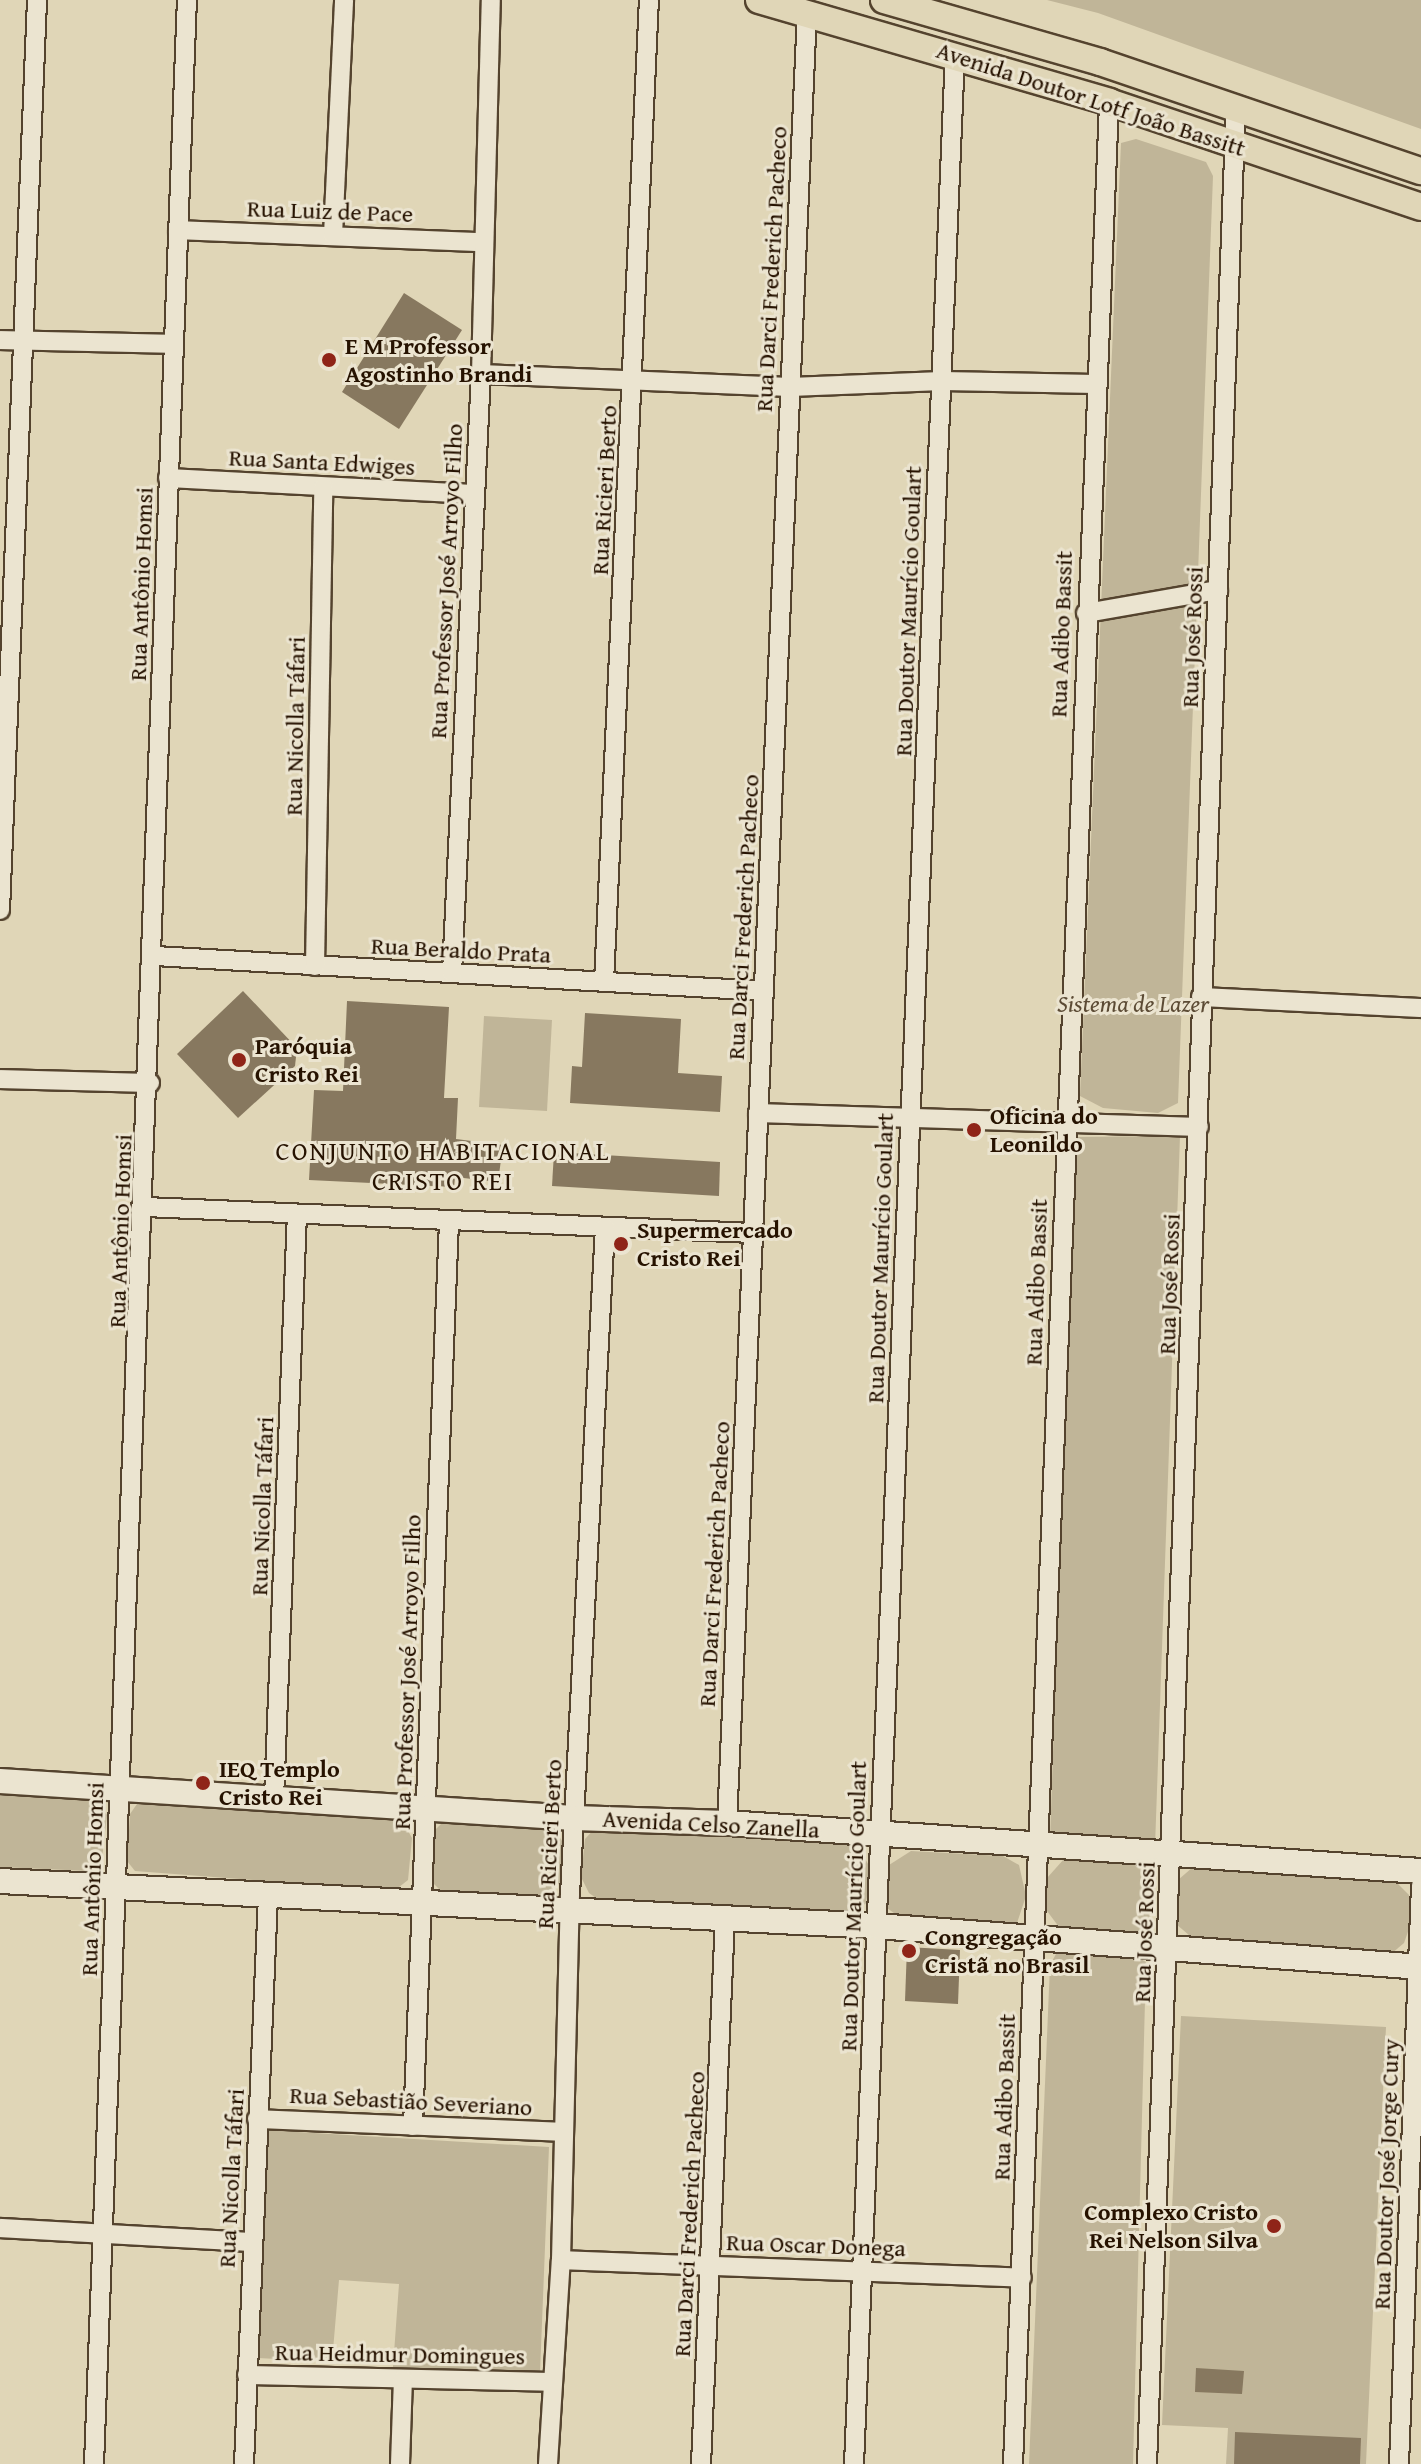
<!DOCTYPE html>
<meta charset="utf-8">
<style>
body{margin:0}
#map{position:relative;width:1421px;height:2464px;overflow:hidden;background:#e0d6b7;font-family:"Gentium Book Plus",serif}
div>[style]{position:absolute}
.green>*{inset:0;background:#c0b598}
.building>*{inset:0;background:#87785f}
.roads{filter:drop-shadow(2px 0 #54432e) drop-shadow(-2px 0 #54432e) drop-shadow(0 2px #54432e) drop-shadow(0 -2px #54432e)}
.street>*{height:18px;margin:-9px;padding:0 9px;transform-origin:9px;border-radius:9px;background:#ebe4d0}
.secondary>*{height:24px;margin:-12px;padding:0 12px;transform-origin:12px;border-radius:12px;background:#ebe4d0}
.primary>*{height:26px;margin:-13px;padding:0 13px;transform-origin:13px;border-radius:13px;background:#e0d6b7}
.dots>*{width:22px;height:22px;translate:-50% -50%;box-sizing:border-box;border:4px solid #ebe4d0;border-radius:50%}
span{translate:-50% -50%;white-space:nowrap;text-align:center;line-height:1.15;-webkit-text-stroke:6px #ebe4d0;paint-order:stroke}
.street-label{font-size:24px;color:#261200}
.poi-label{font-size:24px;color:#261200;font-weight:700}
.left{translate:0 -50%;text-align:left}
.right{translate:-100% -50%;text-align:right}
.park-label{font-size:24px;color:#5c4b35;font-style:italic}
.neighbourhood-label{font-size:26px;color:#261200;letter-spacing:2px}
</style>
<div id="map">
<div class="green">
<div style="clip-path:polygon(1047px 0,1421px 0,1421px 129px,1098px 13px)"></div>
<div style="clip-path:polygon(1136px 139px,1206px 162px,1213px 176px,1178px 1103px,1158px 1113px,1103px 1108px,1080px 1096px,1121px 143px)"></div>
<div style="clip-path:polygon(484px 1016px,552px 1020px,547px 1111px,479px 1107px)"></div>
<div style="clip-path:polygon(1180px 1136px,1155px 1847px,1050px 1841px,1074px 1137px)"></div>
<div style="clip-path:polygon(0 1790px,93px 1798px,107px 1815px,102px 1859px,88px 1871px,0 1867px)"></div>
<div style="clip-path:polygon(149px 1801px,389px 1814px,403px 1822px,412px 1838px,408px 1880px,394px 1891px,135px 1871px,127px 1861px,130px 1814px,137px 1804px)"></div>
<div style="clip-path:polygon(447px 1818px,539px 1822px,556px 1830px,568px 1852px,564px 1878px,544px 1900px,441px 1891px,431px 1881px,432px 1833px)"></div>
<div style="clip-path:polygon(597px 1826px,843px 1842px,860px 1850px,871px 1869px,866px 1903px,849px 1919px,602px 1902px,589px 1893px,581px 1877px,585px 1839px)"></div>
<div style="clip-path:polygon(911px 1851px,1003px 1856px,1019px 1865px,1026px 1896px,1017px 1923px,905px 1921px,887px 1908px,883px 1891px,889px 1865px)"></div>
<div style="clip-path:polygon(1064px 1859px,1130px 1859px,1146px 1870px,1155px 1886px,1149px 1927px,1137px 1936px,1059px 1927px,1047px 1911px,1047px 1878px)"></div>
<div style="clip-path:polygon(1193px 1867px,1392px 1878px,1409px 1895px,1410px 1926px,1404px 1943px,1391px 1954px,1196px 1941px,1176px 1924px,1178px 1880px)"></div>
<div style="clip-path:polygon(1069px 1947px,1130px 1953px,1146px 1962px,1133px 2464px,1029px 2464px,1050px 1965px,1056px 1954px)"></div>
<div style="clip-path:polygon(1181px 2016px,1386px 2027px,1366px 2464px,1226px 2464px,1228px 2428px,1162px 2425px)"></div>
<div style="clip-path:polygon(264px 2130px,549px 2147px,540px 2373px,393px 2367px,399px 2284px,339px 2280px,332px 2362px,258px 2358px)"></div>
</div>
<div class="building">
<div style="clip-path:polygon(404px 293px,462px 330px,399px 429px,342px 392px)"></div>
<div style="clip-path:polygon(243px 991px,297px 1048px,295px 1066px,238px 1118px,177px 1054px)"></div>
<div style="clip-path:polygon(347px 1001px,449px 1007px,444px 1098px,458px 1098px,456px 1139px,503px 1145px,498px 1182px,455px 1177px,454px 1187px,309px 1180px,314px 1090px,343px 1091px)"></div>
<div style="clip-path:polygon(585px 1013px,681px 1019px,678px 1073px,722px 1076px,720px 1112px,570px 1103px,572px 1066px,582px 1067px)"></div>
<div style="clip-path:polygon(554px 1152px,720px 1162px,719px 1196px,552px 1186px)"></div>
<div style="clip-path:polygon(907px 1947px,960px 1950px,958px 2004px,905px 2001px)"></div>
<div style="clip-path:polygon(1196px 2368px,1244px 2371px,1242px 2394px,1195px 2392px)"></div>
<div style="clip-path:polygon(1235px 2432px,1361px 2438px,1360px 2464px,1234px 2464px)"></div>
</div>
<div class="roads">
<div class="street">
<div style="left:178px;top:230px;width:302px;rotate:2.3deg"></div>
<div style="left:333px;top:235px;width:235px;rotate:-87.3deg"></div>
<div style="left:0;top:340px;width:170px;rotate:1.3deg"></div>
<div style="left:481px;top:374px;width:309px;rotate:2.4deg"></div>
<div style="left:790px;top:387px;width:152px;rotate:-2.3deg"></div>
<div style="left:942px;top:381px;width:153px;rotate:1.1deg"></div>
<div style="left:168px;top:478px;width:306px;rotate:3deg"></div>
<div style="left:1086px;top:613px;width:134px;rotate:-9.9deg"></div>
<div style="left:0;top:910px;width:911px;rotate:-87.67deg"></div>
<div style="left:155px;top:956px;width:610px;rotate:3.29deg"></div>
<div style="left:315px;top:966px;width:479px;rotate:-89deg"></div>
<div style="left:452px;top:973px;width:600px;rotate:-87.23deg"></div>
<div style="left:481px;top:374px;width:374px;rotate:-88.5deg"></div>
<div style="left:604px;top:982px;width:983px;rotate:-87.38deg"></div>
<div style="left:1201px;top:997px;width:220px;rotate:2.9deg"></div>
<div style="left:0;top:1079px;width:150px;rotate:1.5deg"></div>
<div style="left:758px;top:1113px;width:441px;rotate:1.8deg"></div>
<div style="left:145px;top:1207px;width:609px;rotate:2.45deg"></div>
<div style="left:274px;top:1799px;width:585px;rotate:-87.75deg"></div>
<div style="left:727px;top:1823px;width:1812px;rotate:-87.47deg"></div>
<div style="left:257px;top:2119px;width:306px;rotate:2.4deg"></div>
<div style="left:413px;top:2126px;width:907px;rotate:-87.72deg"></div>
<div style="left:0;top:2228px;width:251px;rotate:3.2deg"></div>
<div style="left:561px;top:2260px;width:461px;rotate:2.2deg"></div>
<div style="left:247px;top:2375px;width:305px;rotate:1.3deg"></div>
<div style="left:94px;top:2464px;width:2466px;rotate:-87.84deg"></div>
<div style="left:244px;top:2464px;width:570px;rotate:-87.58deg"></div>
<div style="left:400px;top:2464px;width:85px;rotate:-88deg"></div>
<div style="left:548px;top:2464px;width:204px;rotate:-86.4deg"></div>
<div style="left:561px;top:2260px;width:365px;rotate:-88.6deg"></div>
<div style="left:570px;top:1895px;width:669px;rotate:-87deg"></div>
<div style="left:701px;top:2464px;width:546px;rotate:-87.48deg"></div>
<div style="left:854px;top:2464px;width:2411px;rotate:-87.6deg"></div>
<div style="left:1013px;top:2464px;width:2364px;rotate:-87.67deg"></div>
<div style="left:1147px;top:2464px;width:2360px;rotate:-87.84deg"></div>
<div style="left:1399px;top:2464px;width:579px;rotate:-87.82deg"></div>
</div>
<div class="secondary">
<div style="left:0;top:1781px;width:575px;rotate:3.69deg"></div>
<div style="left:574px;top:1818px;width:153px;rotate:1.9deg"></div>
<div style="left:727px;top:1823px;width:696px;rotate:3.96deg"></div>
<div style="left:0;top:1881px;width:877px;rotate:2.94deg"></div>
<div style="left:876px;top:1926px;width:547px;rotate:4.3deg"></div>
</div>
<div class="primary">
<div style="left:759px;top:0;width:365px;rotate:16.2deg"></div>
<div style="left:1109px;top:102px;width:329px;rotate:18.6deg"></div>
<div style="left:884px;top:0;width:225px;rotate:16deg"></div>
<div style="left:1100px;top:62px;width:339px;rotate:18.8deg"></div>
</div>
</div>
<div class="dots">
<div style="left:329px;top:360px;background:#8f2418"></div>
<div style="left:239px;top:1060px;background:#8f2418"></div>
<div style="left:974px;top:1130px;background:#8f2418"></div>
<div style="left:621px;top:1244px;background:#8f2418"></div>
<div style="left:203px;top:1783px;background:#8f2418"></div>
<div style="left:909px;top:1951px;background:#8f2418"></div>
<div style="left:1274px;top:2226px;background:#8f2418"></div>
</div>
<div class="street-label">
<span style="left:1091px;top:99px;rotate:18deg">Avenida Doutor Lotf João Bassitt</span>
<span style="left:330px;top:211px;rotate:2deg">Rua Luiz de Pace</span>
<span style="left:771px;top:269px;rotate:-87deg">Rua Darci Frederich Pacheco</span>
<span style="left:322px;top:462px;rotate:3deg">Rua Santa Edwiges</span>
<span style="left:604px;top:490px;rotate:-87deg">Rua Ricieri Berto</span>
<span style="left:446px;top:581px;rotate:-87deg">Rua Professor José Arroyo Filho</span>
<span style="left:141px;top:584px;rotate:-88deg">Rua Antônio Homsi</span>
<span style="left:908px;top:611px;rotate:-88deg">Rua Doutor Maurício Goulart</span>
<span style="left:1061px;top:634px;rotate:-88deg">Rua Adibo Bassit</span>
<span style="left:1192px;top:637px;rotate:-88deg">Rua José Rossi</span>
<span style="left:295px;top:726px;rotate:-89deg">Rua Nicolla Táfari</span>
<span style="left:743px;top:917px;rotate:-87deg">Rua Darci Frederich Pacheco</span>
<span style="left:461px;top:950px;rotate:3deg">Rua Beraldo Prata</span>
<span style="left:120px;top:1231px;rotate:-88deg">Rua Antônio Homsi</span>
<span style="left:880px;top:1258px;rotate:-88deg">Rua Doutor Maurício Goulart</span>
<span style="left:1036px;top:1282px;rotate:-88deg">Rua Adibo Bassit</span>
<span style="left:1169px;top:1284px;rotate:-88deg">Rua José Rossi</span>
<span style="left:262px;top:1506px;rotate:-88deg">Rua Nicolla Táfari</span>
<span style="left:714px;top:1564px;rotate:-87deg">Rua Darci Frederich Pacheco</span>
<span style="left:407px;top:1672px;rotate:-88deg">Rua Professor José Arroyo Filho</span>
<span style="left:711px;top:1824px;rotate:3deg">Avenida Celso Zanella</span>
<span style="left:549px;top:1844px;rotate:-87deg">Rua Ricieri Berto</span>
<span style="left:92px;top:1879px;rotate:-88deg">Rua Antônio Homsi</span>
<span style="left:853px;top:1906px;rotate:-88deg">Rua Doutor Maurício Goulart</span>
<span style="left:1144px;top:1932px;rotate:-88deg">Rua José Rossi</span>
<span style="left:1004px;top:2097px;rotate:-88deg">Rua Adibo Bassit</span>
<span style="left:411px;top:2101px;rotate:3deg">Rua Sebastião Severiano</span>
<span style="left:1386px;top:2174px;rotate:-88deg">Rua Doutor José Jorge Cury</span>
<span style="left:231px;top:2178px;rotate:-87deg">Rua Nicolla Táfari</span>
<span style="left:689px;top:2214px;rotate:-87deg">Rua Darci Frederich Pacheco</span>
<span style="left:816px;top:2245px;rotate:2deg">Rua Oscar Donega</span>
<span style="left:400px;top:2354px;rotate:1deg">Rua Heidmur Domingues</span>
</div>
<div class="poi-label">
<span class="left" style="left:345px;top:360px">E M Professor<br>Agostinho Brandi</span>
<span class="left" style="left:255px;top:1060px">Paróquia<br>Cristo Rei</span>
<span class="left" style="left:990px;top:1130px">Oficina do<br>Leonildo</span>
<span class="left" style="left:637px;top:1244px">Supermercado<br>Cristo Rei</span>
<span class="left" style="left:219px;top:1783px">IEQ Templo<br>Cristo Rei</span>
<span class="left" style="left:925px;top:1951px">Congregação<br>Cristã no Brasil</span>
<span class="right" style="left:1258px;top:2226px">Complexo Cristo<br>Rei Nelson Silva</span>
</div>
<div class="park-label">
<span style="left:1133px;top:1004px">Sistema de Lazer</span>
</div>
<div class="neighbourhood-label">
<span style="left:443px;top:1166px">CONJUNTO HABITACIONAL<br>CRISTO REI</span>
</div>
</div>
